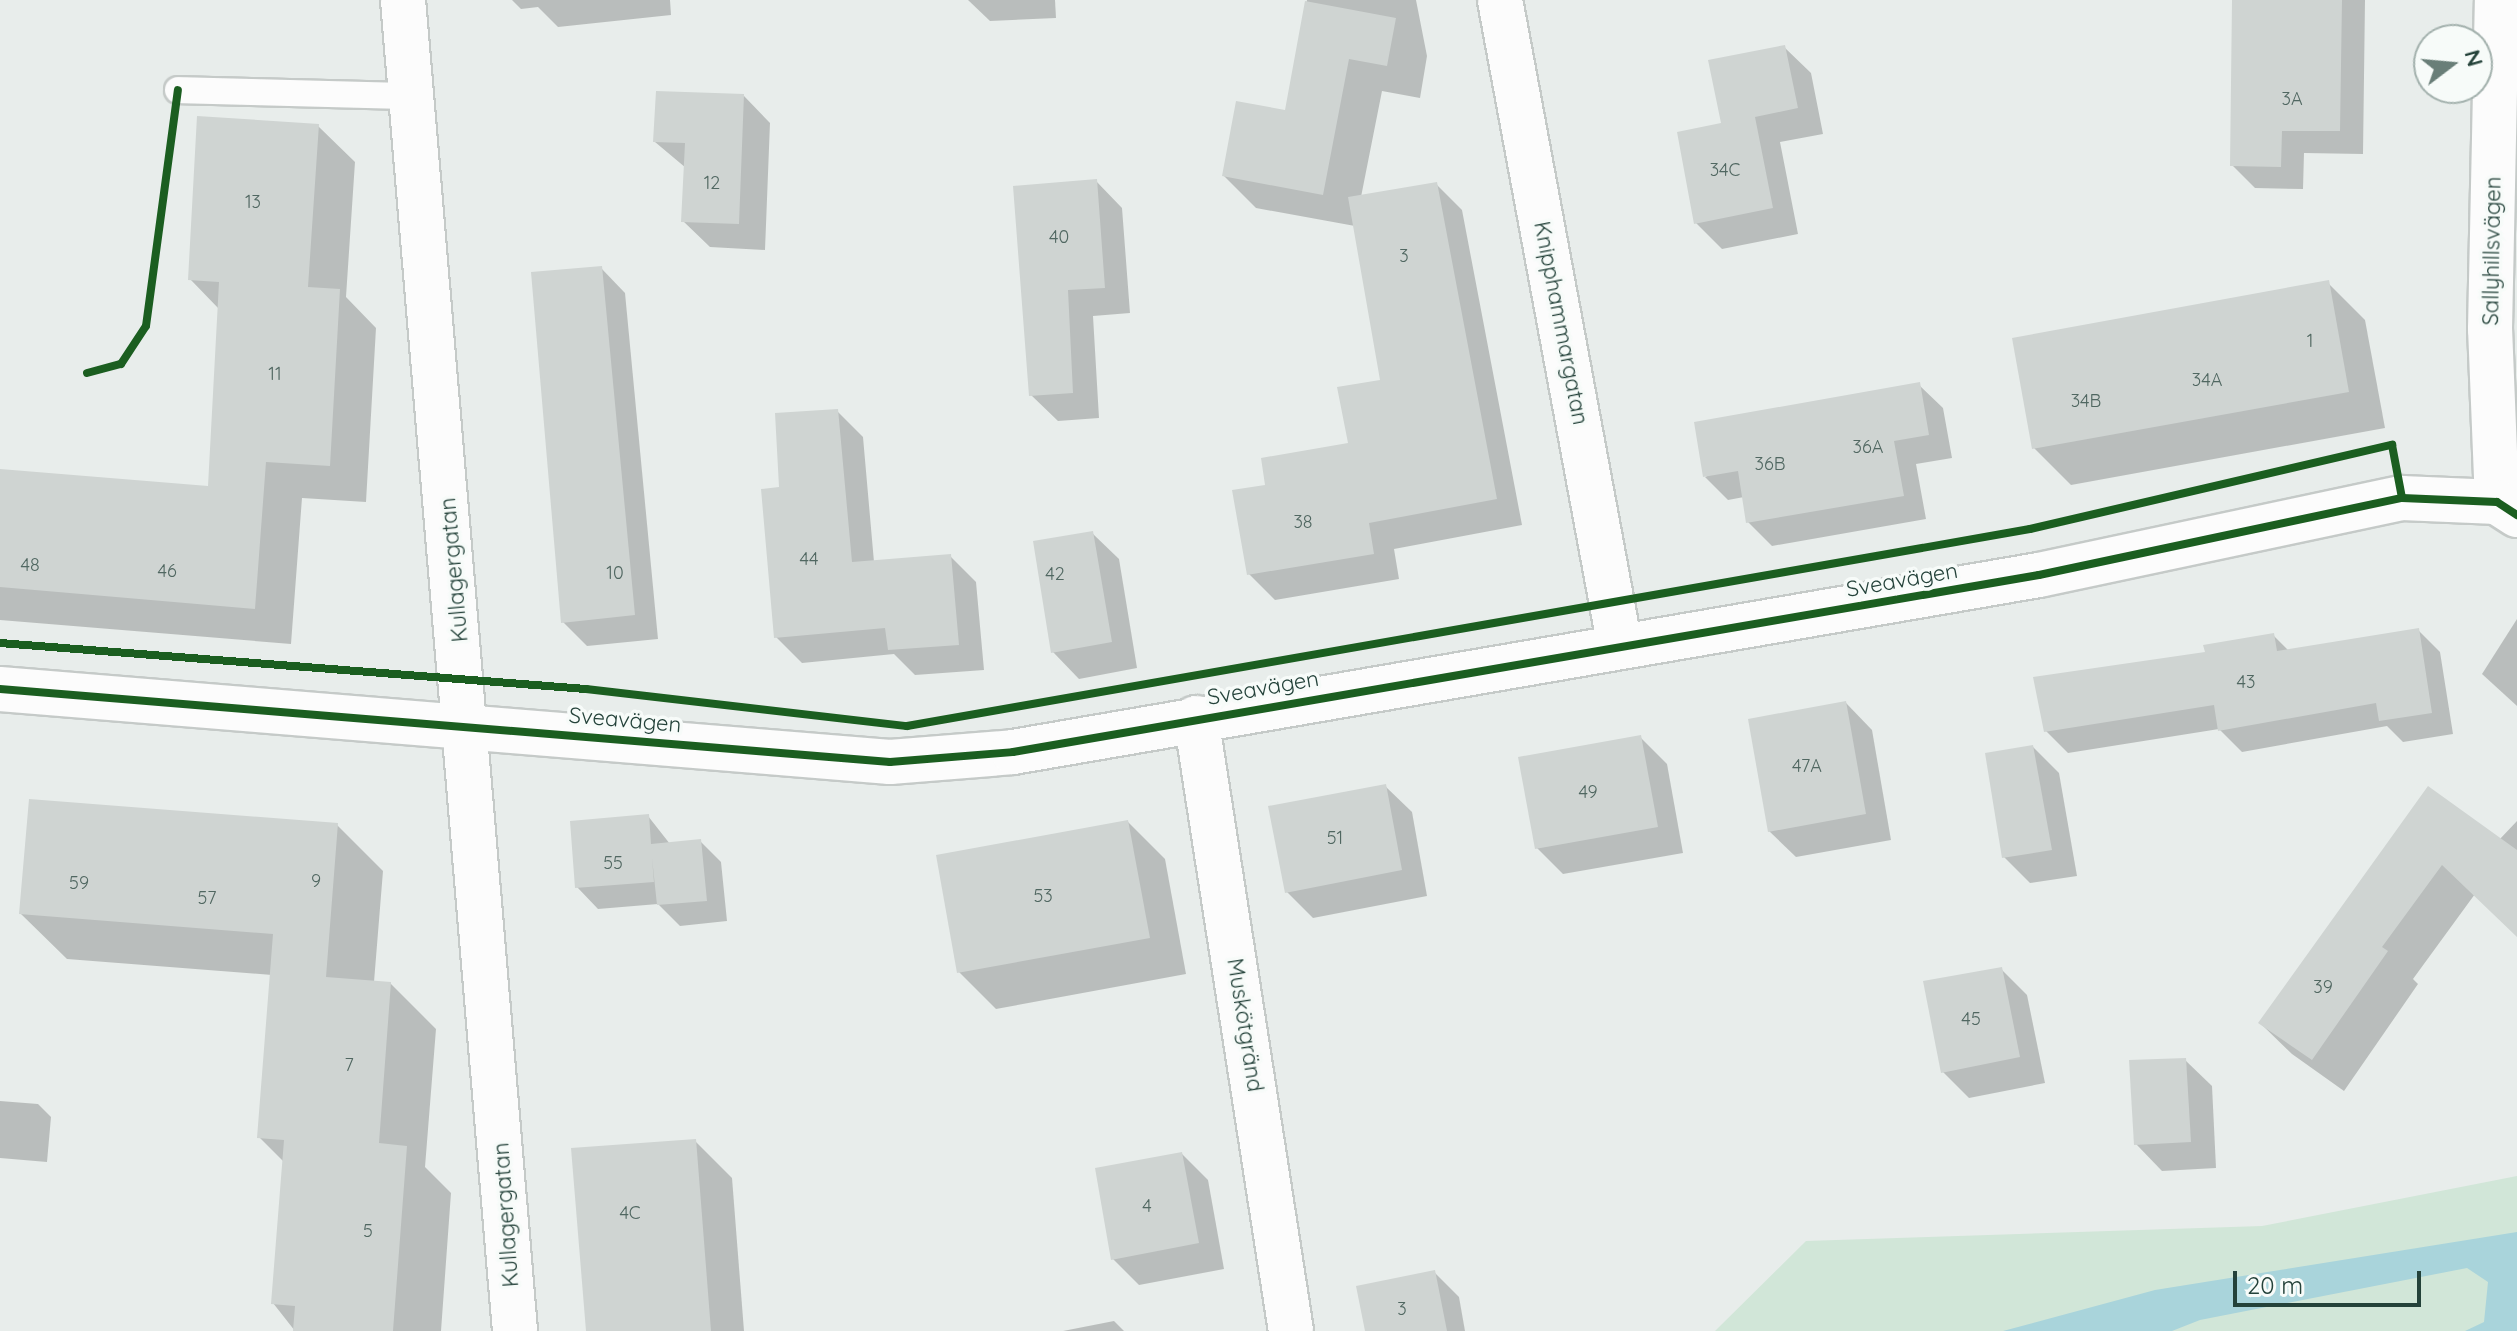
<!DOCTYPE html>
<meta charset="utf-8">
<style>
body{margin:0}
#map{position:relative;width:2517px;height:1331px;overflow:hidden;background:#e8edeb;font-family:Quicksand,sans-serif}
div>[style]{position:absolute}
.green>*{inset:0;background:#d1e6d8}
.water>*{inset:0;background:#a9d4db}
.shadow>*{inset:0;background:#0003}
.building>*{inset:0;background:#cfd4d2}
.roads{filter:drop-shadow(2px 0 #c5cac8) drop-shadow(-2px 0 #c5cac8) drop-shadow(0 2px #c5cac8) drop-shadow(0 -2px #c5cac8)}
.lane>*{height:26px;margin:-13px;padding:0 13px;transform-origin:13px;border-radius:13px;background:#fcfcfc}
.street>*{height:44px;margin:-22px;padding:0 22px;transform-origin:22px;border-radius:22px;background:#fcfcfc}
.cycleway>*{height:8px;margin:-4px;padding:0 4px;transform-origin:4px;border-radius:4px;background:#1b5e20}
span{translate:-50% -50%;white-space:nowrap;text-align:center;line-height:1.15;-webkit-text-stroke:7px #f7fbf9;paint-order:stroke}
.number-label{font-size:18px;color:#506761}
.number-label span{-webkit-text-stroke-width:0}
.street-label{font-size:22px;color:#24423a}
.north{position:absolute;left:2413px;top:24px;width:80px;height:80px;box-sizing:border-box;background:#f7fbf9;border:2px solid #a3b1ad;border-radius:50%;rotate:74deg;font-size:22px;font-weight:700;line-height:32px;text-align:center;color:#24423a}
.north::after{content:'';display:block;margin:auto;width:28px;height:36px;background:#697e78;clip-path:polygon(50% 0,100% 100%,50% 72%,0 100%)}
.scale{position:absolute;left:2233px;top:1271px;width:188px;height:36px;box-sizing:border-box;border:4px solid #24423a;border-top:0;padding-left:10px;font-size:24px;line-height:28px;white-space:nowrap;color:#24423a;-webkit-text-stroke:6px #f7fbf9;paint-order:stroke}
</style>
<div id="map">
<div class="green">
<div style="clip-path:polygon(2517px 1176px,2517px 1331px,1715px 1331px,1806px 1241px,2262px 1226px)"></div>
</div>
<div class="water">
<div style="clip-path:polygon(2517px 1232px,2517px 1331px,2465px 1331px,2484px 1322px,2488px 1282px,2467px 1268px,2200px 1320px,2172px 1331px,2003px 1331px,2155px 1290px)"></div>
</div>
<div class="shadow">
<div style="clip-path:polygon(512px 0,670px 0,671px 15px,558px 27px,538px 7px,521px 9px)"></div>
<div style="clip-path:polygon(968px 0,1055px 0,1056px 18px,990px 21px)"></div>
<div style="clip-path:polygon(1307px 0,1416px 0,1427px 56px,1420px 98px,1382px 91px,1361px 197px,1436px 184px,1462px 210px,1522px 525px,1394px 549px,1399px 579px,1275px 600px,1249px 574px,1350px 444px,1382px 381px,1355px 226px,1256px 208px,1224px 176px,1286px 112px)"></div>
<div style="clip-path:polygon(2234px 0,2365px 0,2363px 154px,2304px 153px,2303px 189px,2255px 188px,2232px 165px)"></div>
<div style="clip-path:polygon(1784px 47px,1811px 73px,1823px 134px,1780px 142px,1798px 234px,1722px 249px,1696px 223px,1723px 125px)"></div>
<div style="clip-path:polygon(744px 96px,770px 123px,765px 250px,710px 247px,683px 221px,686px 168px,655px 142px)"></div>
<div style="clip-path:polygon(318px 126px,355px 162px,346px 297px,376px 328px,366px 502px,302px 498px,291px 644px,0 620px,0 471px,210px 488px,219px 309px,190px 279px)"></div>
<div style="clip-path:polygon(1096px 181px,1122px 208px,1130px 313px,1093px 316px,1099px 418px,1058px 421px,1031px 395px)"></div>
<div style="clip-path:polygon(601px 268px,625px 293px,658px 639px,587px 646px,563px 622px)"></div>
<div style="clip-path:polygon(2328px 283px,2365px 320px,2385px 428px,2071px 485px,2034px 448px)"></div>
<div style="clip-path:polygon(1919px 385px,1943px 408px,1952px 458px,1916px 464px,1926px 519px,1772px 546px,1748px 522px,1744px 497px,1728px 500px,1705px 477px)"></div>
<div style="clip-path:polygon(837px 411px,863px 437px,874px 562px,950px 556px,976px 582px,984px 670px,915px 675px,894px 654px,802px 663px,776px 637px,781px 489px)"></div>
<div style="clip-path:polygon(1092px 533px,1119px 559px,1137px 668px,1079px 679px,1053px 652px)"></div>
<div style="clip-path:polygon(2517px 619px,2517px 706px,2482px 674px)"></div>
<div style="clip-path:polygon(2418px 630px,2440px 652px,2453px 734px,2403px 742px,2387px 726px,2242px 752px,2219px 729px,2068px 753px,2046px 731px,2207px 653px,2273px 635px,2289px 651px)"></div>
<div style="clip-path:polygon(1846px 703px,1872px 730px,1891px 840px,1796px 857px,1769px 831px)"></div>
<div style="clip-path:polygon(1641px 738px,1667px 764px,1683px 853px,1563px 874px,1537px 848px)"></div>
<div style="clip-path:polygon(2033px 747px,2059px 773px,2077px 876px,2030px 883px,2004px 857px)"></div>
<div style="clip-path:polygon(1385px 786px,1412px 812px,1427px 896px,1313px 918px,1287px 892px)"></div>
<div style="clip-path:polygon(2429px 789px,2499px 840px,2517px 821px,2517px 935px,2475px 894px,2413px 979px,2418px 984px,2344px 1091px,2292px 1054px,2260px 1023px)"></div>
<div style="clip-path:polygon(648px 816px,670px 844px,700px 841px,721px 862px,727px 921px,680px 926px,658px 904px,598px 909px,577px 887px)"></div>
<div style="clip-path:polygon(1128px 822px,1165px 859px,1186px 974px,996px 1009px,959px 972px)"></div>
<div style="clip-path:polygon(337px 825px,383px 871px,374px 982px,390px 983px,436px 1029px,425px 1167px,451px 1193px,441px 1331px,295px 1331px,273px 1303px,284px 1162px,259px 1137px,272px 975px,67px 959px,21px 914px)"></div>
<div style="clip-path:polygon(2001px 969px,2027px 995px,2045px 1083px,1969px 1098px,1943px 1072px)"></div>
<div style="clip-path:polygon(2185px 1060px,2212px 1086px,2216px 1168px,2162px 1171px,2136px 1144px)"></div>
<div style="clip-path:polygon(0 1101px,38px 1104px,51px 1117px,47px 1162px,0 1158px)"></div>
<div style="clip-path:polygon(695px 1141px,732px 1178px,744px 1331px,588px 1331px)"></div>
<div style="clip-path:polygon(1182px 1154px,1208px 1180px,1224px 1269px,1139px 1285px,1113px 1259px)"></div>
<div style="clip-path:polygon(1435px 1273px,1459px 1297px,1465px 1331px,1367px 1331px)"></div>
<div style="clip-path:polygon(1114px 1321px,1124px 1331px,1063px 1331px)"></div>
</div>
<div class="building">
<div style="clip-path:polygon(2232px 0,2342px 0,2340px 131px,2282px 131px,2281px 167px,2230px 166px)"></div>
<div style="clip-path:polygon(1305px 1px,1396px 18px,1387px 66px,1349px 59px,1323px 195px,1222px 176px,1236px 101px,1285px 110px)"></div>
<div style="clip-path:polygon(1785px 45px,1798px 108px,1755px 117px,1773px 208px,1694px 224px,1677px 132px,1721px 123px,1708px 60px)"></div>
<div style="clip-path:polygon(656px 91px,744px 94px,739px 224px,681px 222px,685px 143px,653px 142px)"></div>
<div style="clip-path:polygon(197px 116px,319px 124px,308px 287px,340px 289px,330px 466px,266px 462px,255px 609px,0 587px,0 469px,208px 486px,219px 282px,188px 280px)"></div>
<div style="clip-path:polygon(1097px 179px,1105px 288px,1068px 290px,1073px 393px,1029px 396px,1013px 186px)"></div>
<div style="clip-path:polygon(1437px 182px,1497px 499px,1369px 523px,1374px 554px,1247px 575px,1232px 490px,1265px 485px,1261px 458px,1348px 443px,1337px 387px,1380px 380px,1348px 197px)"></div>
<div style="clip-path:polygon(602px 266px,635px 615px,561px 623px,531px 272px)"></div>
<div style="clip-path:polygon(2329px 280px,2349px 392px,2032px 449px,2012px 338px)"></div>
<div style="clip-path:polygon(1920px 382px,1929px 435px,1894px 441px,1904px 496px,1746px 523px,1738px 471px,1703px 477px,1694px 422px)"></div>
<div style="clip-path:polygon(838px 409px,852px 562px,951px 554px,959px 645px,888px 650px,885px 628px,774px 638px,761px 489px,779px 487px,775px 413px)"></div>
<div style="clip-path:polygon(1093px 531px,1112px 642px,1051px 653px,1033px 541px)"></div>
<div style="clip-path:polygon(2419px 628px,2432px 713px,2379px 721px,2376px 703px,2218px 731px,2214px 705px,2044px 732px,2033px 677px,2205px 652px,2203px 645px,2274px 633px,2277px 651px)"></div>
<div style="clip-path:polygon(1846px 701px,1866px 814px,1768px 832px,1748px 719px)"></div>
<div style="clip-path:polygon(1641px 735px,1658px 827px,1535px 849px,1518px 757px)"></div>
<div style="clip-path:polygon(2033px 745px,2052px 850px,2002px 858px,1985px 753px)"></div>
<div style="clip-path:polygon(1386px 784px,1402px 870px,1285px 893px,1268px 806px)"></div>
<div style="clip-path:polygon(2428px 786px,2517px 850px,2517px 937px,2442px 865px,2382px 947px,2388px 951px,2312px 1060px,2258px 1023px)"></div>
<div style="clip-path:polygon(29px 799px,338px 823px,326px 977px,391px 982px,379px 1143px,407px 1146px,393px 1331px,293px 1331px,295px 1306px,271px 1304px,284px 1140px,257px 1138px,273px 934px,19px 914px)"></div>
<div style="clip-path:polygon(649px 814px,651px 844px,701px 839px,707px 901px,657px 905px,652px 858px,654px 882px,575px 888px,570px 821px)"></div>
<div style="clip-path:polygon(1128px 820px,1150px 938px,957px 973px,936px 855px)"></div>
<div style="clip-path:polygon(2002px 967px,2020px 1057px,1941px 1073px,1923px 981px)"></div>
<div style="clip-path:polygon(2186px 1058px,2191px 1142px,2134px 1145px,2129px 1060px)"></div>
<div style="clip-path:polygon(696px 1139px,711px 1331px,586px 1331px,571px 1148px)"></div>
<div style="clip-path:polygon(1182px 1152px,1199px 1243px,1111px 1260px,1095px 1168px)"></div>
<div style="clip-path:polygon(1435px 1270px,1447px 1331px,1365px 1331px,1356px 1286px)"></div>
</div>
<div class="roads">
<div class="lane">
<div style="left:178px;top:90px;width:233px;rotate:1.5deg"></div>
</div>
<div class="street">
<div style="left:403px;top:0;width:1336px;rotate:85.19deg"></div>
<div style="left:1500px;top:0;width:658px;rotate:79.49deg"></div>
<div style="left:2497px;top:502px;width:173px;rotate:-92.3deg"></div>
<div style="left:2490px;top:329px;width:329px;rotate:-88.8deg"></div>
<div style="left:0;top:689px;width:893px;rotate:4.69deg"></div>
<div style="left:890px;top:762px;width:123px;rotate:-4.6deg"></div>
<div style="left:1013px;top:752px;width:1041px;rotate:-9.79deg"></div>
<div style="left:2039px;top:575px;width:371px;rotate:-12deg"></div>
<div style="left:2402px;top:498px;width:95px;rotate:2.4deg"></div>
<div style="left:2497px;top:502px;width:24px;rotate:33deg"></div>
<div style="left:1196px;top:718px;width:620px;rotate:81.19deg"></div>
</div>
</div>
<div class="cycleway">
<div style="left:87px;top:373px;width:35px;rotate:-15deg"></div>
<div style="left:121px;top:364px;width:45px;rotate:-56.7deg"></div>
<div style="left:146px;top:326px;width:238px;rotate:-82.3deg"></div>
<div style="left:0;top:643px;width:588px;rotate:4.49deg"></div>
<div style="left:586px;top:689px;width:323px;rotate:6.6deg"></div>
<div style="left:907px;top:726px;width:1140px;rotate:-9.95deg"></div>
<div style="left:2030px;top:529px;width:372px;rotate:-13.1deg"></div>
<div style="left:2392px;top:445px;width:54px;rotate:79.3deg"></div>
<div style="left:0;top:689px;width:893px;rotate:4.69deg"></div>
<div style="left:890px;top:762px;width:123px;rotate:-4.6deg"></div>
<div style="left:1013px;top:752px;width:1041px;rotate:-9.79deg"></div>
<div style="left:2039px;top:575px;width:371px;rotate:-12deg"></div>
<div style="left:2402px;top:498px;width:95px;rotate:2.4deg"></div>
<div style="left:2497px;top:502px;width:24px;rotate:33deg"></div>
</div>
<div class="number-label">
<span style="left:2292px;top:99px">3A</span>
<span style="left:1725px;top:170px">34C</span>
<span style="left:712px;top:183px">12</span>
<span style="left:253px;top:202px">13</span>
<span style="left:1059px;top:237px">40</span>
<span style="left:1404px;top:256px">3</span>
<span style="left:2310px;top:341px">1</span>
<span style="left:275px;top:374px">11</span>
<span style="left:2207px;top:380px">34A</span>
<span style="left:2086px;top:401px">34B</span>
<span style="left:1868px;top:447px">36A</span>
<span style="left:1770px;top:464px">36B</span>
<span style="left:1303px;top:522px">38</span>
<span style="left:809px;top:559px">44</span>
<span style="left:30px;top:565px">48</span>
<span style="left:167px;top:571px">46</span>
<span style="left:615px;top:573px">10</span>
<span style="left:1055px;top:574px">42</span>
<span style="left:2246px;top:682px">43</span>
<span style="left:1807px;top:766px">47A</span>
<span style="left:1588px;top:792px">49</span>
<span style="left:1335px;top:838px">51</span>
<span style="left:613px;top:863px">55</span>
<span style="left:316px;top:881px">9</span>
<span style="left:79px;top:883px">59</span>
<span style="left:1043px;top:896px">53</span>
<span style="left:207px;top:898px">57</span>
<span style="left:2323px;top:987px">39</span>
<span style="left:1971px;top:1019px">45</span>
<span style="left:349px;top:1065px">7</span>
<span style="left:1147px;top:1206px">4</span>
<span style="left:630px;top:1213px">4C</span>
<span style="left:368px;top:1231px">5</span>
<span style="left:1402px;top:1309px">3</span>
</div>
<div class="street-label">
<span style="left:2492px;top:251px;rotate:-89deg">Sallyhillsvägen</span>
<span style="left:1561px;top:323px;rotate:79deg">Knipphammargatan</span>
<span style="left:454px;top:570px;rotate:-95deg">Kullagergatan</span>
<span style="left:1902px;top:580px;rotate:-10deg">Sveavägen</span>
<span style="left:1263px;top:688px;rotate:-10deg">Sveavägen</span>
<span style="left:625px;top:720px;rotate:5deg">Sveavägen</span>
<span style="left:1245px;top:1025px;rotate:81deg">Muskötgränd</span>
<span style="left:506px;top:1215px;rotate:-94deg">Kullagergatan</span>
</div>
<div class="north">N</div>
<div class="scale">20 m</div>
</div>
